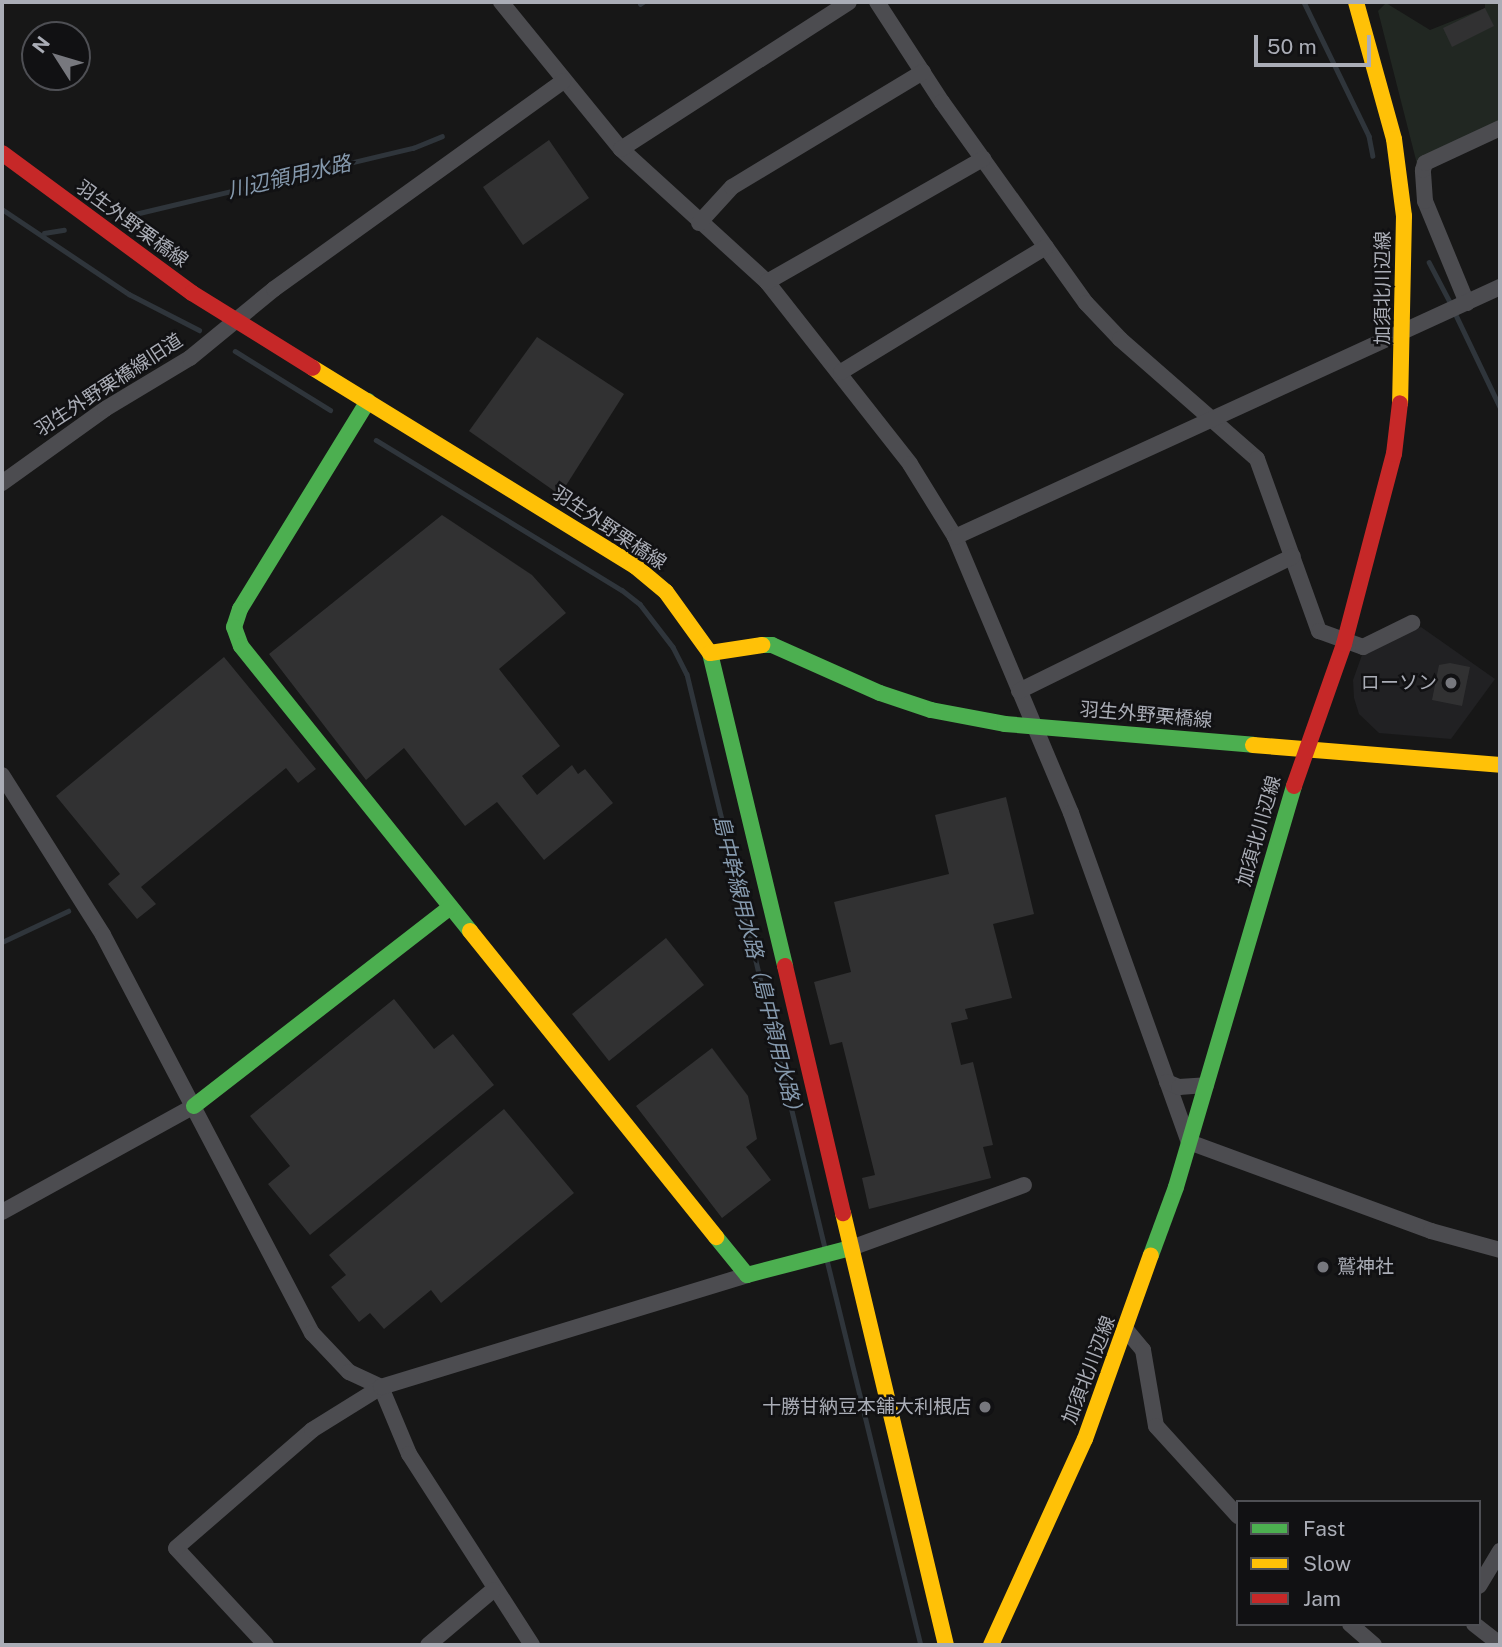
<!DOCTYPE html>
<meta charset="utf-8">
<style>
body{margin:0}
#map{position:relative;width:1502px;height:1647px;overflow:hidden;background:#171717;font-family:"Public Sans","Noto Sans JP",sans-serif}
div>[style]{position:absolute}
.built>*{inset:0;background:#212123}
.green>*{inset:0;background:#212722}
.stream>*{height:4.5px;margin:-2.25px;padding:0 2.25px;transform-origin:2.25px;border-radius:2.25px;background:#2f353b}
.building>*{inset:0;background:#313132}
.street>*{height:16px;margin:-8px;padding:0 8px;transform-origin:8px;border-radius:8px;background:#4c4c50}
.fast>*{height:16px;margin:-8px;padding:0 8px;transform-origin:8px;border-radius:8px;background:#4caf50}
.slow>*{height:16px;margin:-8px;padding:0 8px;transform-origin:8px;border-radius:8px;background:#ffc107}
.jam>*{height:16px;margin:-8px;padding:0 8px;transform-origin:8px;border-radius:8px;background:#c62828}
.dots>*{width:19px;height:19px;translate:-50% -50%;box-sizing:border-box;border:4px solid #111113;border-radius:50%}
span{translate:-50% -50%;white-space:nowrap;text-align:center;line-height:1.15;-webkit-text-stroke:5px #111113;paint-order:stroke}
.street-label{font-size:19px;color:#aaadb6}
.poi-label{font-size:19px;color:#aaadb6}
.right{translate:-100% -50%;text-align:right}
.left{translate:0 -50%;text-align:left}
.water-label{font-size:21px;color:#8599ad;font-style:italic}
.frame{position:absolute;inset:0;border:4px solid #aaadb6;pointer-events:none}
.legend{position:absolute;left:1236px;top:1500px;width:245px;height:126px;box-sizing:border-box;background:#111113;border:2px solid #4e4f54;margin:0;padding:9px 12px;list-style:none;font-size:21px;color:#aaadb6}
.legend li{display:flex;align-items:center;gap:14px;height:35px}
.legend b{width:35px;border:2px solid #4e4f54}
.north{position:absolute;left:21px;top:21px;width:70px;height:70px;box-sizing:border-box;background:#111113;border:2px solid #4e4f54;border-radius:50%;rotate:307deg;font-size:19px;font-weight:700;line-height:28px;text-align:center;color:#aaadb6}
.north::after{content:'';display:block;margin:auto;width:24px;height:32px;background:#77787e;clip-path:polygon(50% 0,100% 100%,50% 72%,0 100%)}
.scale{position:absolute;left:1254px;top:35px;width:117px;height:32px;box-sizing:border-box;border:4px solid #aaadb6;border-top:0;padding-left:9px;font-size:21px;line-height:24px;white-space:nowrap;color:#aaadb6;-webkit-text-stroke:5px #111113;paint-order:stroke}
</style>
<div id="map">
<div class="built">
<div style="clip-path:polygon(1421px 627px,1495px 679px,1451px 739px,1379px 733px,1359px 714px,1354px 698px,1353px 680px,1362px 655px)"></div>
</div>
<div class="green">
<div style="clip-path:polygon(1485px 2px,1500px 4px,1500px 121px,1417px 164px,1378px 11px,1386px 3px,1430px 30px,1485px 8px)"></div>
</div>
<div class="stream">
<div style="left:1304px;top:2px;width:149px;rotate:64.1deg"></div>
<div style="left:1369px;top:136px;width:20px;rotate:79deg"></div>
<div style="left:640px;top:4px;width:4px;rotate:-34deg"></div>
<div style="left:2px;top:209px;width:153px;rotate:33.8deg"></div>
<div style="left:129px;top:294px;width:79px;rotate:27.2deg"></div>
<div style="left:135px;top:214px;width:286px;rotate:-13.4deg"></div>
<div style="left:413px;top:148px;width:31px;rotate:-22deg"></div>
<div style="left:44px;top:233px;width:20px;rotate:-9deg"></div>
<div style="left:1429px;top:262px;width:45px;rotate:62.3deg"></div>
<div style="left:1456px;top:315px;width:102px;rotate:64.4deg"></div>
<div style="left:235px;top:351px;width:112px;rotate:31.8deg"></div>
<div style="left:376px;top:440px;width:288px;rotate:31.4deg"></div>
<div style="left:622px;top:590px;width:23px;rotate:38deg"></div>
<div style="left:640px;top:604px;width:54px;rotate:52.5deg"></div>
<div style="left:673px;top:647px;width:30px;rotate:63deg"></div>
<div style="left:687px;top:674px;width:590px;rotate:76.48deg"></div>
<div style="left:2px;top:942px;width:73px;rotate:-25.2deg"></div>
<div style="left:827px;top:1260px;width:396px;rotate:76.3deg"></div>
</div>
<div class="building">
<div style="clip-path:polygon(1485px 8px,1494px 26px,1452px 47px,1443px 28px)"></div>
<div style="clip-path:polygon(549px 140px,589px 198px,523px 245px,483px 187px)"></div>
<div style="clip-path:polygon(537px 337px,624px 394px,560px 495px,469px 431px)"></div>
<div style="clip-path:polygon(442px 515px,532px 575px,566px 613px,499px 669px,560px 746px,522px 776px,537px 795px,572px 765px,578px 774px,585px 769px,613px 803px,544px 860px,497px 802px,465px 826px,404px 748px,366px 780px,269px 654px)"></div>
<div style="clip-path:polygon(224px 657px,316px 769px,298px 783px,286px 768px,141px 887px,156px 904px,137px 919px,108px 884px,120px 874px,56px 796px)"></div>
<div style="clip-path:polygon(1450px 663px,1470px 667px,1462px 706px,1432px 700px,1439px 665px)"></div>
<div style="clip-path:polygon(1006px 797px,1034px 914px,993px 924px,1012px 998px,965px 1009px,968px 1019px,951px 1023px,961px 1065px,973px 1062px,993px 1145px,983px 1147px,991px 1178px,869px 1209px,862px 1178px,875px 1175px,842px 1042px,830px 1045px,814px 982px,851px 972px,834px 902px,949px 874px,935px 815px)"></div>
<div style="clip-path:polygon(666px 938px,704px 985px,609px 1061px,572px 1014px)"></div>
<div style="clip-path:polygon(394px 999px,434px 1049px,453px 1034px,494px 1085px,310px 1235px,268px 1184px,290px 1166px,250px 1116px)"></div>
<div style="clip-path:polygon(712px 1048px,748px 1096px,757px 1139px,746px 1147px,771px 1180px,722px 1218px,636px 1106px)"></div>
<div style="clip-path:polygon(504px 1109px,574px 1193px,441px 1303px,431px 1290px,384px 1329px,370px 1313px,359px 1322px,331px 1287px,346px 1275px,329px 1255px)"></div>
</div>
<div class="street">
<div style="left:501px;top:2px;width:190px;rotate:50.8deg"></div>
<div style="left:621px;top:149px;width:197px;rotate:42.3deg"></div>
<div style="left:767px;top:282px;width:231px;rotate:51.8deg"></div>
<div style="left:910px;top:464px;width:86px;rotate:58.3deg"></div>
<div style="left:955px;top:537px;width:299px;rotate:67.2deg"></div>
<div style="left:1071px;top:813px;width:350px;rotate:70.3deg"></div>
<div style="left:1189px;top:1142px;width:258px;rotate:20.2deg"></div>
<div style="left:1431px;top:1231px;width:72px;rotate:15.4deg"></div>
<div style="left:877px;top:2px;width:119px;rotate:57deg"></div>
<div style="left:942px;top:102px;width:247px;rotate:54.4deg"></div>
<div style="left:1086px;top:303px;width:50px;rotate:46.6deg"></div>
<div style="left:1120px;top:339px;width:182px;rotate:41.2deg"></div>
<div style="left:1257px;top:459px;width:183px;rotate:70.2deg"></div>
<div style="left:1319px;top:631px;width:47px;rotate:20deg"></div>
<div style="left:1363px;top:647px;width:55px;rotate:-26.1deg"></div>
<div style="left:621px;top:149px;width:271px;rotate:-32.8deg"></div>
<div style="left:699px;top:223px;width:49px;rotate:-47.5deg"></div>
<div style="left:732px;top:187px;width:223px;rotate:-31.1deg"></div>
<div style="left:767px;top:282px;width:249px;rotate:-29.7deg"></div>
<div style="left:1467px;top:303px;width:110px;rotate:-112.4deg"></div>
<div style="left:1425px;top:201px;width:31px;rotate:-94deg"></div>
<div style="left:1423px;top:170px;width:7px;rotate:-74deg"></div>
<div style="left:1425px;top:163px;width:83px;rotate:-25deg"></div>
<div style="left:841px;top:372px;width:240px;rotate:-31.4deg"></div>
<div style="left:2px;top:483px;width:127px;rotate:-35.7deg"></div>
<div style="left:105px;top:409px;width:99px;rotate:-31deg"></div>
<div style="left:190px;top:358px;width:109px;rotate:-39.4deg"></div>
<div style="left:274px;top:289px;width:356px;rotate:-35.7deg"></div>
<div style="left:955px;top:537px;width:600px;rotate:-24.64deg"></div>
<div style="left:1019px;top:691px;width:305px;rotate:-26.2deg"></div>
<div style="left:2px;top:775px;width:189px;rotate:57.7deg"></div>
<div style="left:103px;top:935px;width:450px;rotate:62.3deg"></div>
<div style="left:312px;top:1333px;width:54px;rotate:46.5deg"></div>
<div style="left:349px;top:1372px;width:35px;rotate:25deg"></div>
<div style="left:381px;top:1387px;width:73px;rotate:67.3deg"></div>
<div style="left:409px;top:1454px;width:227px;rotate:57.2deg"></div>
<div style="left:1167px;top:1082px;width:13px;rotate:23deg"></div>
<div style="left:1179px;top:1087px;width:27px;rotate:-4deg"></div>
<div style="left:2px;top:1212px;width:219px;rotate:-28.9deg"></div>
<div style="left:851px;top:1248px;width:184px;rotate:-20deg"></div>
<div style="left:1127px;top:1331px;width:25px;rotate:50deg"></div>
<div style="left:1143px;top:1350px;width:77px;rotate:80.3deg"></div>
<div style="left:1156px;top:1426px;width:122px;rotate:47.7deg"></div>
<div style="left:1479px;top:1586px;width:41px;rotate:-59deg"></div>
<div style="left:1350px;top:1624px;width:32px;rotate:41deg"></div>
<div style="left:1474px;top:1624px;width:33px;rotate:38deg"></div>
<div style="left:266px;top:1645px;width:132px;rotate:-132.9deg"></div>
<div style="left:176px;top:1548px;width:180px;rotate:-40.9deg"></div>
<div style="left:312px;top:1430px;width:81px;rotate:-31.9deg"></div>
<div style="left:381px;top:1387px;width:383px;rotate:-17deg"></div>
<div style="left:428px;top:1645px;width:85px;rotate:-40.2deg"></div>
</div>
<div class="fast">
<div style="left:368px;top:401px;width:244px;rotate:121.6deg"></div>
<div style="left:240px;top:609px;width:19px;rotate:108deg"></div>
<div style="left:234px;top:627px;width:20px;rotate:70deg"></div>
<div style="left:241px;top:646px;width:366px;rotate:51.2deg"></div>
<div style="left:762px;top:645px;width:10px"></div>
<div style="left:772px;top:645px;width:118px;rotate:24deg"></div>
<div style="left:880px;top:693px;width:54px;rotate:18.4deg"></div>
<div style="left:931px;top:710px;width:75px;rotate:10.7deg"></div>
<div style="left:1005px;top:724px;width:249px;rotate:4.8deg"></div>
<div style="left:710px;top:653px;width:322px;rotate:76.5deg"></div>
<div style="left:194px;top:1106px;width:323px;rotate:-37.8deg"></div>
<div style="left:716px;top:1237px;width:49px;rotate:50.8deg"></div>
<div style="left:747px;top:1275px;width:107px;rotate:-14.6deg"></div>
<div style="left:1151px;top:1255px;width:72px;rotate:-69.8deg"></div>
<div style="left:1176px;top:1187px;width:418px;rotate:-73.6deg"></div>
</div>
<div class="slow">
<div style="left:1356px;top:2px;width:142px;rotate:74.5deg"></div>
<div style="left:1394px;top:139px;width:78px;rotate:82.6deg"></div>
<div style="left:1404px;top:216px;width:187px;rotate:91.2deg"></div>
<div style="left:313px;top:368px;width:378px;rotate:31.6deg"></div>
<div style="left:635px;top:566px;width:40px;rotate:40deg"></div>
<div style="left:666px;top:592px;width:75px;rotate:54.2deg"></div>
<div style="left:710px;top:653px;width:53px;rotate:-8.7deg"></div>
<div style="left:1253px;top:745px;width:248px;rotate:4.6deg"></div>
<div style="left:470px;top:931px;width:393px;rotate:51.2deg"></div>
<div style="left:843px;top:1213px;width:444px;rotate:76.6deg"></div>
<div style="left:991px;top:1645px;width:226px;rotate:-65.5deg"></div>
<div style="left:1085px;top:1439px;width:195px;rotate:-70.3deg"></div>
</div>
<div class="jam">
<div style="left:2px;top:153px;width:236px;rotate:36.4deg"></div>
<div style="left:192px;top:293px;width:142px;rotate:31.8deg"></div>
<div style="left:1294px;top:786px;width:151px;rotate:-70.6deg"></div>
<div style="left:1344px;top:644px;width:196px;rotate:-75.3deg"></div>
<div style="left:1394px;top:454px;width:51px;rotate:-83.3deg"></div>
<div style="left:785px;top:966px;width:254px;rotate:76.8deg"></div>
</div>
<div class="dots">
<div style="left:1451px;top:683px;background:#77787e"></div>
<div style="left:1323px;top:1267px;background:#77787e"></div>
<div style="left:985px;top:1407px;background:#77787e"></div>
</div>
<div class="street-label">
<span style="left:132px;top:224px;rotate:36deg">羽生外野栗橋線</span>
<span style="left:1383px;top:288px;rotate:-90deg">加須北川辺線</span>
<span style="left:109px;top:385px;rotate:-33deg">羽生外野栗橋線旧道</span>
<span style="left:609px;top:528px;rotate:34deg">羽生外野栗橋線</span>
<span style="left:1146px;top:715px;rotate:5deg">羽生外野栗橋線</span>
<span style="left:1259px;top:831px;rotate:-74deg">加須北川辺線</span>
<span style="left:1089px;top:1370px;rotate:-69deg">加須北川辺線</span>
</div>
<div class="poi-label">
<span class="right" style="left:1437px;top:683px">ローソン</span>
<span class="left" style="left:1337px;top:1267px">鷲神社</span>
<span class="right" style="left:971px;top:1407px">十勝甘納豆本舗大利根店</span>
</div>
<div class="water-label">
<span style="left:289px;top:177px;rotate:-13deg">川辺領用水路</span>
<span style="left:758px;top:968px;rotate:76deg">島中幹線用水路（島中領用水路）</span>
</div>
<div class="frame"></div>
<ul class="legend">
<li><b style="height:9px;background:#4caf50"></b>Fast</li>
<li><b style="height:9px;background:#ffc107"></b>Slow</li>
<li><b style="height:9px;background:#c62828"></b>Jam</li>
</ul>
<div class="north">N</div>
<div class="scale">50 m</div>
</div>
